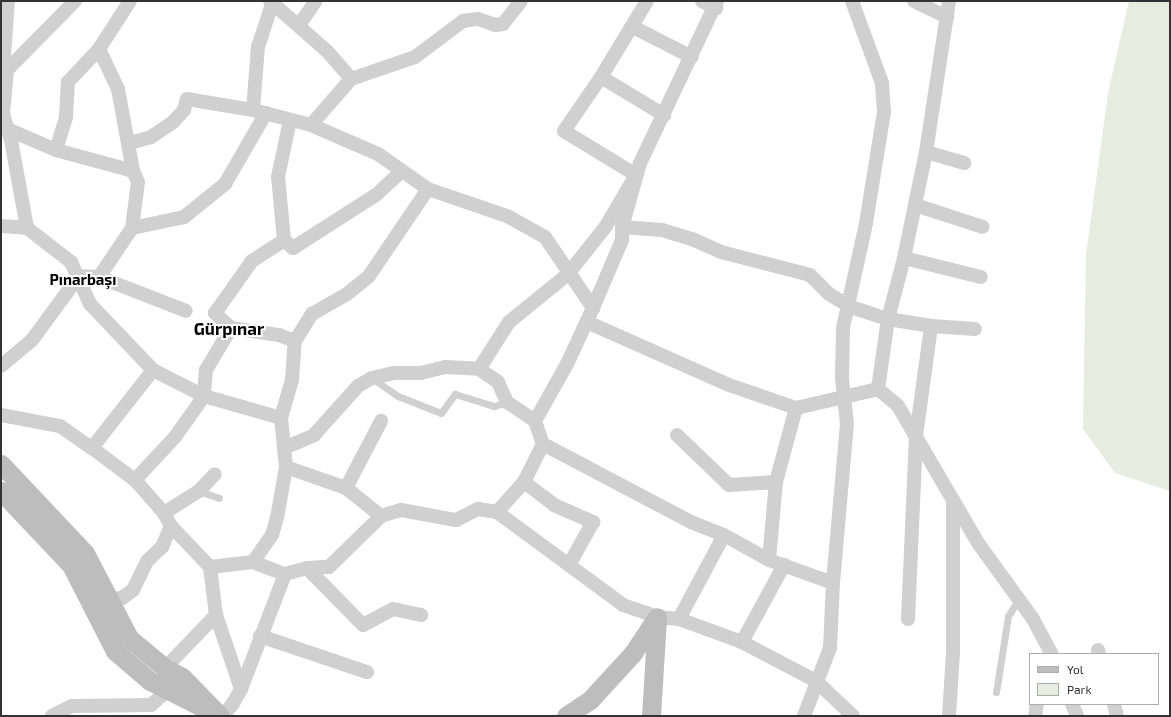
<!DOCTYPE html>
<meta charset="utf-8">
<style>
body{margin:0}
#map{position:relative;width:1171px;height:717px;overflow:hidden;background:#fff;font-family:"Exo 2",sans-serif}
div>[style]{position:absolute}
.green>*{inset:0;background:#e6ecdf}
.lane>*{height:7px;margin:-3.5px;padding:0 3.5px;transform-origin:3.5px;border-radius:3.5px;background:#d0d0d0}
.street>*{height:14px;margin:-7px;padding:0 7px;transform-origin:7px;border-radius:7px;background:#d0d0d0}
.secondary>*{height:19px;margin:-9.5px;padding:0 9.5px;transform-origin:9.5px;border-radius:9.5px;background:#bdbdbd}
span{translate:-50% -50%;white-space:nowrap;text-align:center;line-height:1.15;-webkit-text-stroke:4px #fff;paint-order:stroke}
.quarter-label{font-size:15px;color:#000;font-weight:700}
.district-label{font-size:17px;color:#000;font-weight:700}
.frame{position:absolute;inset:0;border:2px solid #333;pointer-events:none}
.legend{position:absolute;left:1029px;top:653px;width:130px;height:52px;box-sizing:border-box;background:#fff;border:1px solid #adadad;margin:0;padding:5px 7px;list-style:none;font-size:12px;color:#333}
.legend li{display:flex;align-items:center;gap:8px;height:20px}
.legend b{width:20px;border:1px solid #adadad}
</style>
<div id="map">
<div class="green">
<div style="clip-path:polygon(1129px 1px,1170px 1px,1170px 491px,1115px 473px,1083px 429px,1086px 255px,1108px 93px)"></div>
</div>
<div class="lane">
<div style="left:372px;top:378px;width:32px;rotate:35deg"></div>
<div style="left:398px;top:396px;width:46px;rotate:21.6deg"></div>
<div style="left:441px;top:413px;width:24px;rotate:-54deg"></div>
<div style="left:455px;top:394px;width:41px;rotate:17.1deg"></div>
<div style="left:494px;top:406px;width:14px;rotate:-17deg"></div>
<div style="left:199px;top:491px;width:21px;rotate:19deg"></div>
<div style="left:996px;top:692px;width:77px;rotate:-81deg"></div>
<div style="left:1008px;top:616px;width:20px;rotate:-57deg"></div>
</div>
<div class="street">
<div style="left:8px;top:1px;width:55px;rotate:94.2deg"></div>
<div style="left:4px;top:56px;width:14px;rotate:78deg"></div>
<div style="left:7px;top:70px;width:44px;rotate:95.2deg"></div>
<div style="left:3px;top:114px;width:27px;rotate:73deg"></div>
<div style="left:11px;top:140px;width:89px;rotate:79.7deg"></div>
<div style="left:27px;top:228px;width:56px;rotate:37.7deg"></div>
<div style="left:71px;top:262px;width:46px;rotate:65.7deg"></div>
<div style="left:90px;top:304px;width:91px;rotate:46.3deg"></div>
<div style="left:153px;top:370px;width:57px;rotate:27deg"></div>
<div style="left:204px;top:396px;width:80px;rotate:15.9deg"></div>
<div style="left:130px;top:1px;width:57px;rotate:122.9deg"></div>
<div style="left:99px;top:49px;width:44px;rotate:64.6deg"></div>
<div style="left:118px;top:89px;width:83px;rotate:79.6deg"></div>
<div style="left:133px;top:171px;width:12px;rotate:66deg"></div>
<div style="left:138px;top:182px;width:46px;rotate:97.4deg"></div>
<div style="left:270px;top:1px;width:76px;rotate:41.3deg"></div>
<div style="left:327px;top:51px;width:37px;rotate:49deg"></div>
<div style="left:702px;top:1px;width:16px;rotate:27deg"></div>
<div style="left:717px;top:1px;width:179px;rotate:115.4deg"></div>
<div style="left:640px;top:163px;width:66px;rotate:105.7deg"></div>
<div style="left:622px;top:227px;width:13px;rotate:90deg"></div>
<div style="left:622px;top:240px;width:74px;rotate:113.1deg"></div>
<div style="left:593px;top:308px;width:62px;rotate:114.9deg"></div>
<div style="left:567px;top:364px;width:65px;rotate:119.3deg"></div>
<div style="left:535px;top:421px;width:24px;rotate:71deg"></div>
<div style="left:543px;top:444px;width:167px;rotate:27.8deg"></div>
<div style="left:691px;top:522px;width:35px;rotate:22deg"></div>
<div style="left:724px;top:535px;width:51px;rotate:29.1deg"></div>
<div style="left:769px;top:560px;width:68px;rotate:19.8deg"></div>
<div style="left:914px;top:1px;width:37px;rotate:26deg"></div>
<div style="left:299px;top:25px;width:29px;rotate:-55deg"></div>
<div style="left:633px;top:27px;width:66px;rotate:27deg"></div>
<div style="left:7px;top:70px;width:97px;rotate:-45.4deg"></div>
<div style="left:601px;top:77px;width:74px;rotate:31.1deg"></div>
<div style="left:253px;top:110px;width:63px;rotate:-85.5deg"></div>
<div style="left:258px;top:47px;width:48px;rotate:-71.9deg"></div>
<div style="left:311px;top:125px;width:61px;rotate:-49deg"></div>
<div style="left:351px;top:79px;width:68px;rotate:-19deg"></div>
<div style="left:415px;top:57px;width:60px;rotate:-36.9deg"></div>
<div style="left:463px;top:21px;width:15px;rotate:-8deg"></div>
<div style="left:478px;top:19px;width:18px;rotate:19deg"></div>
<div style="left:495px;top:25px;width:8px;rotate:-7deg"></div>
<div style="left:503px;top:24px;width:29px;rotate:-52deg"></div>
<div style="left:7px;top:129px;width:53px;rotate:23.2deg"></div>
<div style="left:56px;top:150px;width:80px;rotate:15.3deg"></div>
<div style="left:130px;top:143px;width:22px;rotate:-16deg"></div>
<div style="left:151px;top:137px;width:27px;rotate:-34deg"></div>
<div style="left:173px;top:122px;width:16px;rotate:-47deg"></div>
<div style="left:184px;top:110px;width:11px;rotate:-75deg"></div>
<div style="left:187px;top:99px;width:67px;rotate:9.5deg"></div>
<div style="left:253px;top:110px;width:60px;rotate:14.5deg"></div>
<div style="left:311px;top:125px;width:73px;rotate:23.4deg"></div>
<div style="left:378px;top:154px;width:61px;rotate:35deg"></div>
<div style="left:428px;top:189px;width:83px;rotate:18.9deg"></div>
<div style="left:507px;top:216px;width:43px;rotate:28.9deg"></div>
<div style="left:545px;top:237px;width:86px;rotate:55.9deg"></div>
<div style="left:56px;top:150px;width:34px;rotate:-73deg"></div>
<div style="left:66px;top:117px;width:35px;rotate:-87deg"></div>
<div style="left:68px;top:82px;width:45px;rotate:-46.8deg"></div>
<div style="left:926px;top:152px;width:40px;rotate:16deg"></div>
<div style="left:915px;top:205px;width:71px;rotate:17.9deg"></div>
<div style="left:1px;top:226px;width:26px;rotate:4deg"></div>
<div style="left:622px;top:227px;width:40px;rotate:4.3deg"></div>
<div style="left:662px;top:230px;width:31px;rotate:17deg"></div>
<div style="left:692px;top:239px;width:32px;rotate:24deg"></div>
<div style="left:721px;top:252px;width:92px;rotate:14.5deg"></div>
<div style="left:810px;top:275px;width:27px;rotate:45deg"></div>
<div style="left:829px;top:294px;width:26px;rotate:31deg"></div>
<div style="left:851px;top:307px;width:39px;rotate:18deg"></div>
<div style="left:888px;top:319px;width:44px;rotate:9.2deg"></div>
<div style="left:931px;top:326px;width:44px;rotate:3.9deg"></div>
<div style="left:284px;top:240px;width:63px;rotate:-95.4deg"></div>
<div style="left:278px;top:177px;width:58px;rotate:-78.1deg"></div>
<div style="left:904px;top:258px;width:79px;rotate:13.9deg"></div>
<div style="left:79px;top:276px;width:20px;rotate:3deg"></div>
<div style="left:99px;top:277px;width:59px;rotate:-56deg"></div>
<div style="left:132px;top:228px;width:53px;rotate:-11.9deg"></div>
<div style="left:184px;top:217px;width:53px;rotate:-38.8deg"></div>
<div style="left:225px;top:184px;width:82px;rotate:-60deg"></div>
<div style="left:99px;top:277px;width:93px;rotate:21.3deg"></div>
<div style="left:587px;top:322px;width:155px;rotate:23.9deg"></div>
<div style="left:729px;top:385px;width:71px;rotate:18.9deg"></div>
<div style="left:796px;top:408px;width:84px;rotate:-13deg"></div>
<div style="left:878px;top:389px;width:26px;rotate:40deg"></div>
<div style="left:898px;top:406px;width:159px;rotate:59.7deg"></div>
<div style="left:978px;top:543px;width:94px;rotate:54.1deg"></div>
<div style="left:1033px;top:619px;width:40px;rotate:62deg"></div>
<div style="left:231px;top:328px;width:22px;rotate:-137deg"></div>
<div style="left:215px;top:313px;width:64px;rotate:-54.6deg"></div>
<div style="left:252px;top:261px;width:38px;rotate:-33deg"></div>
<div style="left:284px;top:240px;width:12px;rotate:42deg"></div>
<div style="left:293px;top:248px;width:98px;rotate:-32.6deg"></div>
<div style="left:376px;top:195px;width:35px;rotate:-43deg"></div>
<div style="left:1px;top:366px;width:40px;rotate:-40deg"></div>
<div style="left:32px;top:340px;width:79px;rotate:-53.7deg"></div>
<div style="left:479px;top:369px;width:56px;rotate:-57.4deg"></div>
<div style="left:509px;top:322px;width:76px;rotate:-39.1deg"></div>
<div style="left:568px;top:274px;width:61px;rotate:-51.6deg"></div>
<div style="left:606px;top:226px;width:59px;rotate:-59.5deg"></div>
<div style="left:636px;top:175px;width:84px;rotate:-148.6deg"></div>
<div style="left:564px;top:131px;width:65px;rotate:-55.6deg"></div>
<div style="left:601px;top:77px;width:89px;rotate:-58.8deg"></div>
<div style="left:878px;top:389px;width:71px;rotate:-81.9deg"></div>
<div style="left:888px;top:319px;width:63px;rotate:-75.3deg"></div>
<div style="left:904px;top:258px;width:108px;rotate:-78.3deg"></div>
<div style="left:926px;top:152px;width:153px;rotate:-81.3deg"></div>
<div style="left:1px;top:415px;width:60px;rotate:10.6deg"></div>
<div style="left:60px;top:426px;width:39px;rotate:35deg"></div>
<div style="left:92px;top:448px;width:54px;rotate:36.7deg"></div>
<div style="left:135px;top:480px;width:44px;rotate:48.7deg"></div>
<div style="left:164px;top:513px;width:15px;rotate:62deg"></div>
<div style="left:171px;top:526px;width:57px;rotate:46.4deg"></div>
<div style="left:210px;top:567px;width:43px;rotate:-6.6deg"></div>
<div style="left:253px;top:562px;width:34px;rotate:21deg"></div>
<div style="left:285px;top:574px;width:123px;rotate:110.9deg"></div>
<div style="left:241px;top:689px;width:18px;rotate:119deg"></div>
<div style="left:232px;top:705px;width:15px;rotate:132deg"></div>
<div style="left:677px;top:435px;width:72px;rotate:43.9deg"></div>
<div style="left:729px;top:485px;width:47px;rotate:-3.7deg"></div>
<div style="left:92px;top:448px;width:99px;rotate:-52deg"></div>
<div style="left:284px;top:448px;width:33px;rotate:-23deg"></div>
<div style="left:314px;top:435px;width:66px;rotate:-48.1deg"></div>
<div style="left:358px;top:386px;width:16px;rotate:-30deg"></div>
<div style="left:372px;top:378px;width:23px;rotate:-13deg"></div>
<div style="left:394px;top:373px;width:27px"></div>
<div style="left:421px;top:373px;width:25px;rotate:-14deg"></div>
<div style="left:445px;top:367px;width:34px;rotate:3deg"></div>
<div style="left:479px;top:369px;width:23px;rotate:34deg"></div>
<div style="left:498px;top:382px;width:22px;rotate:66deg"></div>
<div style="left:507px;top:402px;width:34px;rotate:34deg"></div>
<div style="left:286px;top:467px;width:64px;rotate:19.3deg"></div>
<div style="left:346px;top:488px;width:45px;rotate:38.7deg"></div>
<div style="left:135px;top:480px;width:59px;rotate:-47.1deg"></div>
<div style="left:175px;top:437px;width:50px;rotate:-54.7deg"></div>
<div style="left:204px;top:396px;width:26px;rotate:-86deg"></div>
<div style="left:206px;top:370px;width:49px;rotate:-59.2deg"></div>
<div style="left:231px;top:328px;width:49px;rotate:8.3deg"></div>
<div style="left:279px;top:335px;width:17px;rotate:21deg"></div>
<div style="left:524px;top:482px;width:38px;rotate:37deg"></div>
<div style="left:554px;top:505px;width:43px;rotate:23.6deg"></div>
<div style="left:593px;top:522px;width:49px;rotate:119.2deg"></div>
<div style="left:346px;top:488px;width:76px;rotate:-62.4deg"></div>
<div style="left:497px;top:512px;width:157px;rotate:36.4deg"></div>
<div style="left:623px;top:605px;width:36px;rotate:19deg"></div>
<div style="left:657px;top:617px;width:22px;rotate:5deg"></div>
<div style="left:679px;top:619px;width:67px;rotate:20.1deg"></div>
<div style="left:742px;top:642px;width:84px;rotate:27.8deg"></div>
<div style="left:816px;top:681px;width:51px;rotate:43.4deg"></div>
<div style="left:164px;top:513px;width:41px;rotate:-32.2deg"></div>
<div style="left:199px;top:491px;width:23px;rotate:-47deg"></div>
<div style="left:769px;top:560px;width:78px;rotate:-84.9deg"></div>
<div style="left:776px;top:482px;width:77px;rotate:-74.9deg"></div>
<div style="left:253px;top:562px;width:33px;rotate:-55deg"></div>
<div style="left:272px;top:535px;width:18px;rotate:-74deg"></div>
<div style="left:277px;top:518px;width:52px;rotate:-80deg"></div>
<div style="left:286px;top:467px;width:49px;rotate:-95.8deg"></div>
<div style="left:281px;top:418px;width:40px;rotate:-74deg"></div>
<div style="left:292px;top:380px;width:39px;rotate:-86deg"></div>
<div style="left:295px;top:341px;width:32px;rotate:-58deg"></div>
<div style="left:312px;top:314px;width:40px;rotate:-29.7deg"></div>
<div style="left:347px;top:294px;width:28px;rotate:-39deg"></div>
<div style="left:369px;top:276px;width:105px;rotate:-55.9deg"></div>
<div style="left:210px;top:567px;width:48px;rotate:82.9deg"></div>
<div style="left:216px;top:615px;width:78px;rotate:71.3deg"></div>
<div style="left:307px;top:568px;width:80px;rotate:45.5deg"></div>
<div style="left:363px;top:625px;width:34px;rotate:-28deg"></div>
<div style="left:393px;top:609px;width:29px;rotate:12deg"></div>
<div style="left:285px;top:574px;width:23px;rotate:-15deg"></div>
<div style="left:307px;top:568px;width:22px;rotate:-3deg"></div>
<div style="left:329px;top:567px;width:73px;rotate:-44.4deg"></div>
<div style="left:381px;top:516px;width:21px;rotate:-17deg"></div>
<div style="left:401px;top:510px;width:56px;rotate:10.3deg"></div>
<div style="left:456px;top:520px;width:25px;rotate:-27deg"></div>
<div style="left:478px;top:509px;width:19px;rotate:9deg"></div>
<div style="left:497px;top:512px;width:40px;rotate:-48deg"></div>
<div style="left:524px;top:482px;width:42px;rotate:-63.4deg"></div>
<div style="left:109px;top:599px;width:13px;rotate:-4deg"></div>
<div style="left:122px;top:598px;width:14px;rotate:-36deg"></div>
<div style="left:133px;top:590px;width:32px;rotate:-64deg"></div>
<div style="left:147px;top:561px;width:21px;rotate:-43deg"></div>
<div style="left:162px;top:547px;width:23px;rotate:-67deg"></div>
<div style="left:679px;top:619px;width:95px;rotate:-61.8deg"></div>
<div style="left:908px;top:619px;width:183px;rotate:-87.5deg"></div>
<div style="left:916px;top:436px;width:111px;rotate:-82.2deg"></div>
<div style="left:260px;top:636px;width:113px;rotate:18.6deg"></div>
<div style="left:742px;top:642px;width:88px;rotate:-61.4deg"></div>
<div style="left:1098px;top:650px;width:4px;rotate:76deg"></div>
<div style="left:165px;top:668px;width:74px;rotate:-46.1deg"></div>
<div style="left:1072px;top:704px;width:13px;rotate:67deg"></div>
<div style="left:1114px;top:704px;width:12px;rotate:76deg"></div>
<div style="left:52px;top:716px;width:22px;rotate:-27deg"></div>
<div style="left:72px;top:706px;width:79px;rotate:-0.7deg"></div>
<div style="left:151px;top:705px;width:23px;rotate:-41deg"></div>
<div style="left:804px;top:716px;width:73px;rotate:-69.1deg"></div>
<div style="left:830px;top:648px;width:65px;rotate:-87.4deg"></div>
<div style="left:833px;top:583px;width:160px;rotate:-85deg"></div>
<div style="left:847px;top:424px;width:45px;rotate:-96.3deg"></div>
<div style="left:842px;top:379px;width:51px;rotate:-88.9deg"></div>
<div style="left:843px;top:328px;width:107px;rotate:-77.6deg"></div>
<div style="left:866px;top:223px;width:112px;rotate:-80.8deg"></div>
<div style="left:884px;top:112px;width:29px;rotate:-94deg"></div>
<div style="left:882px;top:83px;width:87px;rotate:-110.1deg"></div>
<div style="left:949px;top:716px;width:63px;rotate:-86.4deg"></div>
<div style="left:953px;top:653px;width:153px;rotate:-90deg"></div>
<div style="left:1035px;top:716px;width:12px;rotate:-81deg"></div>
</div>
<div class="secondary">
<div style="left:1px;top:464px;width:122px;rotate:46.7deg"></div>
<div style="left:85px;top:553px;width:96px;rotate:62.6deg"></div>
<div style="left:129px;top:638px;width:47px;rotate:39.8deg"></div>
<div style="left:165px;top:668px;width:19px;rotate:28deg"></div>
<div style="left:182px;top:677px;width:54px;rotate:45.7deg"></div>
<div style="left:1px;top:491px;width:102px;rotate:46.6deg"></div>
<div style="left:71px;top:565px;width:97px;rotate:62.9deg"></div>
<div style="left:115px;top:651px;width:46px;rotate:40.6deg"></div>
<div style="left:150px;top:681px;width:65px;rotate:26.6deg"></div>
<div style="left:566px;top:716px;width:29px;rotate:-34deg"></div>
<div style="left:590px;top:700px;width:64px;rotate:-47.5deg"></div>
<div style="left:633px;top:653px;width:43px;rotate:-56.3deg"></div>
<div style="left:651px;top:716px;width:98px;rotate:-86.5deg"></div>
</div>
<div class="quarter-label">
<span style="left:83px;top:280px">Pınarbaşı</span>
</div>
<div class="district-label">
<span style="left:229px;top:329px">Gürpınar</span>
</div>
<div class="frame"></div>
<ul class="legend">
<li><b style="height:5px;background:#bdbdbd"></b>Yol</li>
<li><b style="height:11px;background:#e6ecdf"></b>Park</li>
</ul>
</div>
